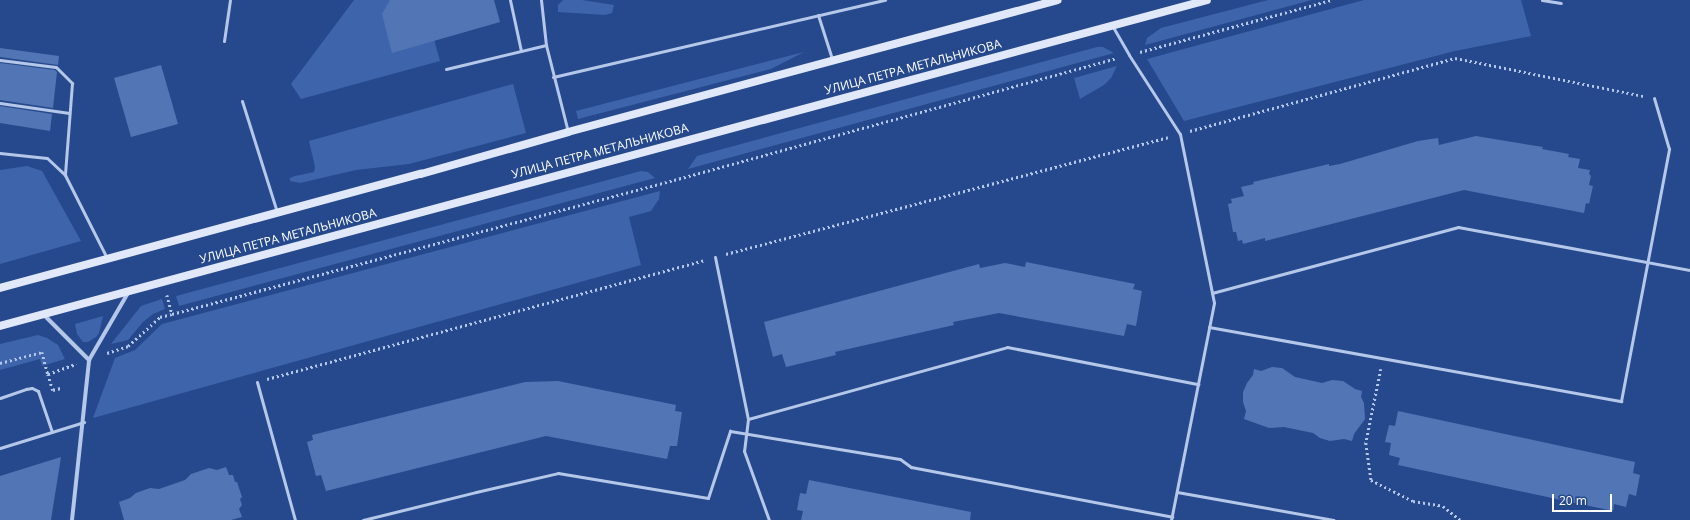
<!DOCTYPE html>
<meta charset="utf-8">
<style>
body{margin:0}
#map{position:relative;width:1690px;height:520px;overflow:hidden;background:#26498d;font-family:"Open Sans",sans-serif}
div>[style]{position:absolute}
.green>*{inset:0;background:#3e64ab}
.building>*{inset:0;background:#5275b5}
.path>*{height:2.5px;margin-top:-1.25px;transform-origin:0;background:repeating-linear-gradient(90deg,#b5c8ea 0 2px,transparent 0 5px)}
.service>*{height:3px;margin:-1.5px;padding:0 1.5px;transform-origin:1.5px;border-radius:1.5px;background:#b5c8ea}
.minor>*{height:4px;margin:-2px;padding:0 2px;transform-origin:2px;border-radius:2px;background:#b5c8ea}
.secondary>*{height:8px;margin:-4px;padding:0 4px;transform-origin:4px;border-radius:4px;background:#e0e8f9}
span{translate:-50% -50%;white-space:nowrap;text-align:center;line-height:1.15;-webkit-text-stroke:3px #26498d;paint-order:stroke}
.street-label{font-size:12px;color:#fff}
.scale{position:absolute;left:1552px;top:494px;width:60px;height:18px;box-sizing:border-box;border:2px solid #fff;border-top:0;padding-left:5px;font-size:12px;line-height:14px;white-space:nowrap;color:#fff;-webkit-text-stroke:3px #26498d;paint-order:stroke}
</style>
<div id="map">
<div class="green">
<div style="clip-path:polygon(354px 0,423px 0,440px 61px,301px 99px,291px 84px)"></div>
<div style="clip-path:polygon(563px 0,582px 0,614px 5px,612px 13px,605px 15px,558px 12px,558px 5px)"></div>
<div style="clip-path:polygon(1268px 0,1312px 0,1145px 45px,1147px 38px,1161px 28px)"></div>
<div style="clip-path:polygon(1364px 0,1521px 0,1531px 36px,1455px 51px,1184px 121px,1147px 59px)"></div>
<div style="clip-path:polygon(1097px 47px,1103px 47px,1114px 53px,688px 169px,697px 156px)"></div>
<div style="clip-path:polygon(804px 52px,771px 69px,578px 119px,576px 111px)"></div>
<div style="clip-path:polygon(1117px 66px,1111px 78px,1104px 85px,1080px 99px,1074px 78px)"></div>
<div style="clip-path:polygon(513px 84px,526px 133px,409px 164px,356px 170px,300px 183px,290px 181px,290px 178px,295px 176px,314px 172px,315px 167px,309px 141px)"></div>
<div style="clip-path:polygon(27px 166px,42px 171px,81px 241px,0 264px,0 170px)"></div>
<div style="clip-path:polygon(641px 171px,648px 172px,655px 178px,179px 306px,176px 296px)"></div>
<div style="clip-path:polygon(660px 191px,659px 199px,651px 211px,629px 217px,641px 265px,93px 418px,115px 358px,135px 350px,162px 324px)"></div>
<div style="clip-path:polygon(162px 299px,165px 309px,153px 314px,143px 322px,128px 340px,111px 344px,141px 306px)"></div>
<div style="clip-path:polygon(103px 316px,99px 333px,96px 337px,88px 342px,83px 342px,77px 334px,75px 324px)"></div>
<div style="clip-path:polygon(38px 335px,47px 338px,58px 345px,65px 359px,42px 366px,40px 359px,0 370px,0 344px)"></div>
</div>
<div class="building">
<div style="clip-path:polygon(390px 0,494px 0,500px 22px,392px 53px,382px 14px)"></div>
<div style="clip-path:polygon(0 48px,59px 56px,58px 65px,0 57px)"></div>
<div style="clip-path:polygon(0 63px,55px 70px,57px 72px,53px 108px,0 100px)"></div>
<div style="clip-path:polygon(161px 65px,178px 124px,131px 137px,114px 78px)"></div>
<div style="clip-path:polygon(0 106px,52px 114px,50px 131px,0 123px)"></div>
<div style="clip-path:polygon(1476px 136px,1543px 147px,1542px 149px,1569px 154px,1568px 157px,1580px 159px,1578px 168px,1590px 170px,1589px 174px,1591px 176px,1589px 185px,1593px 186px,1589px 204px,1586px 203px,1584px 213px,1464px 190px,1265px 241px,1265px 238px,1243px 244px,1242px 240px,1238px 241px,1236px 232px,1233px 232px,1228px 204px,1232px 203px,1231px 199px,1244px 196px,1241px 187px,1254px 184px,1253px 182px,1329px 164px,1329px 166px,1340px 164px,1418px 141px,1438px 138px,1439px 145px)"></div>
<div style="clip-path:polygon(1026px 262px,1135px 284px,1133px 289px,1142px 291px,1136px 326px,1127px 324px,1124px 336px,999px 313px,953px 322px,954px 325px,835px 352px,836px 355px,786px 367px,782px 354px,773px 357px,764px 322px,979px 264px,980px 268px,1005px 263px,1025px 267px)"></div>
<div style="clip-path:polygon(1272px 367px,1282px 368px,1295px 377px,1322px 383px,1332px 380px,1343px 381px,1355px 389px,1362px 391px,1361px 397px,1364px 403px,1365px 419px,1354px 434px,1352px 441px,1344px 439px,1330px 441px,1320px 438px,1313px 433px,1284px 427px,1269px 428px,1244px 419px,1246px 411px,1243px 402px,1243px 392px,1247px 383px,1253px 375px,1254px 369px,1261px 371px)"></div>
<div style="clip-path:polygon(558px 381px,676px 405px,675px 411px,682px 412px,677px 446px,670px 446px,667px 459px,546px 436px,326px 491px,321px 475px,316px 476px,307px 442px,313px 440px,312px 435px,525px 382px)"></div>
<div style="clip-path:polygon(1398px 411px,1635px 462px,1633px 473px,1640px 475px,1636px 496px,1629px 494px,1626px 507px,1614px 504px,1613px 511px,1398px 465px,1400px 458px,1389px 455px,1391px 443px,1385px 442px,1389px 425px,1395px 426px)"></div>
<div style="clip-path:polygon(61px 457px,51px 520px,0 520px,0 476px)"></div>
<div style="clip-path:polygon(226px 467px,229px 475px,233px 475px,235px 482px,237px 482px,242px 497px,240px 499px,242px 505px,239px 509px,242px 517px,231px 520px,124px 520px,119px 502px,130px 498px,136px 493px,150px 488px,159px 489px,185px 480px,191px 474px,209px 468px,217px 470px)"></div>
<div style="clip-path:polygon(809px 480px,971px 512px,970px 520px,801px 520px,803px 511px,797px 510px,800px 493px,806px 494px)"></div>
</div>
<div class="path">
<div style="left:1140px;top:52px;width:199px;rotate:-15.2deg"></div>
<div style="left:1190px;top:131px;width:275px;rotate:-15.4deg"></div>
<div style="left:1455px;top:58px;width:193px;rotate:11.4deg"></div>
<div style="left:726px;top:254px;width:457px;rotate:-14.8deg"></div>
<div style="left:167px;top:295px;width:20px;rotate:75deg"></div>
<div style="left:107px;top:353px;width:22px;rotate:-18deg"></div>
<div style="left:128px;top:346px;width:43px;rotate:-42.2deg"></div>
<div style="left:160px;top:317px;width:12px;rotate:-14deg"></div>
<div style="left:172px;top:314px;width:520px;rotate:-14.95deg"></div>
<div style="left:674px;top:180px;width:459px;rotate:-15.4deg"></div>
<div style="left:0;top:363px;width:43px;rotate:-14.7deg"></div>
<div style="left:42px;top:352px;width:23px;rotate:75deg"></div>
<div style="left:48px;top:374px;width:30px;rotate:-20deg"></div>
<div style="left:1381px;top:369px;width:76px;rotate:101.5deg"></div>
<div style="left:1366px;top:443px;width:37px;rotate:82deg"></div>
<div style="left:1371px;top:480px;width:47px;rotate:26.6deg"></div>
<div style="left:1413px;top:501px;width:30px;rotate:9deg"></div>
<div style="left:1443px;top:506px;width:22px;rotate:39deg"></div>
<div style="left:48px;top:374px;width:17px;rotate:73deg"></div>
<div style="left:53px;top:390px;width:8px;rotate:-14deg"></div>
<div style="left:267px;top:379px;width:453px;rotate:-15.2deg"></div>
</div>
<div class="service">
<div style="left:510px;top:0;width:52px;rotate:77.8deg"></div>
<div style="left:541px;top:0;width:45px;rotate:83.7deg"></div>
<div style="left:546px;top:45px;width:90px;rotate:75.8deg"></div>
<div style="left:1542px;top:0;width:19px;rotate:9deg"></div>
<div style="left:818px;top:15px;width:46px;rotate:72.3deg"></div>
<div style="left:1113px;top:27px;width:32px;rotate:60deg"></div>
<div style="left:1129px;top:55px;width:94px;rotate:57.2deg"></div>
<div style="left:1180px;top:134px;width:172px;rotate:78.6deg"></div>
<div style="left:1214px;top:303px;width:221px;rotate:101.2deg"></div>
<div style="left:224px;top:41px;width:41px;rotate:-81.7deg"></div>
<div style="left:0;top:60px;width:56px;rotate:7.1deg"></div>
<div style="left:56px;top:67px;width:23px;rotate:45deg"></div>
<div style="left:72px;top:83px;width:92px;rotate:94.4deg"></div>
<div style="left:446px;top:69px;width:103px;rotate:-13.5deg"></div>
<div style="left:553px;top:77px;width:341px;rotate:-13.1deg"></div>
<div style="left:242px;top:101px;width:116px;rotate:72.5deg"></div>
<div style="left:0;top:103px;width:70px;rotate:8.2deg"></div>
<div style="left:0;top:153px;width:47px;rotate:6.1deg"></div>
<div style="left:47px;top:158px;width:25px;rotate:43deg"></div>
<div style="left:65px;top:175px;width:93px;rotate:63.2deg"></div>
<div style="left:715px;top:257px;width:165px;rotate:78.5deg"></div>
<div style="left:748px;top:419px;width:32px;rotate:97deg"></div>
<div style="left:744px;top:451px;width:73px;rotate:70.1deg"></div>
<div style="left:1212px;top:293px;width:255px;rotate:-15deg"></div>
<div style="left:1458px;top:227px;width:236px;rotate:10.5deg"></div>
<div style="left:1209px;top:327px;width:419px;rotate:10.2deg"></div>
<div style="left:1621px;top:401px;width:257px;rotate:-79.2deg"></div>
<div style="left:1669px;top:149px;width:53px;rotate:-106.4deg"></div>
<div style="left:257px;top:382px;width:143px;rotate:74.6deg"></div>
<div style="left:0;top:398px;width:28px;rotate:-19deg"></div>
<div style="left:26px;top:389px;width:6px;rotate:-9deg"></div>
<div style="left:32px;top:388px;width:7px;rotate:27deg"></div>
<div style="left:38px;top:391px;width:43px;rotate:71.1deg"></div>
<div style="left:748px;top:419px;width:269px;rotate:-15.5deg"></div>
<div style="left:1007px;top:347px;width:195px;rotate:11deg"></div>
<div style="left:0;top:448px;width:88px;rotate:-17.2deg"></div>
<div style="left:1177px;top:492px;width:159px;rotate:10.1deg"></div>
<div style="left:363px;top:520px;width:116px;rotate:-13.9deg"></div>
<div style="left:476px;top:492px;width:84px;rotate:-13deg"></div>
<div style="left:558px;top:473px;width:152px;rotate:9.5deg"></div>
<div style="left:708px;top:498px;width:71px;rotate:-71.8deg"></div>
<div style="left:730px;top:431px;width:172px;rotate:9.4deg"></div>
<div style="left:900px;top:459px;width:14px;rotate:36deg"></div>
<div style="left:911px;top:467px;width:266px;rotate:10.8deg"></div>
</div>
<div class="minor">
<div style="left:44px;top:315px;width:64px;rotate:45deg"></div>
<div style="left:72px;top:520px;width:161px;rotate:-83.9deg"></div>
<div style="left:89px;top:360px;width:78px;rotate:-59.8deg"></div>
</div>
<div class="secondary">
<div style="left:0;top:288px;width:436px;rotate:-15.2deg"></div>
<div style="left:421px;top:174px;width:153px;rotate:-15.9deg"></div>
<div style="left:568px;top:132px;width:507px;rotate:-15.08deg"></div>
<div style="left:0;top:326px;width:1250px;rotate:-15.11deg"></div>
</div>
<div class="street-label">
<span style="left:913px;top:67px;rotate:-15deg">УЛИЦА ПЕТРА МЕТАЛЬНИКОВА</span>
<span style="left:600px;top:151px;rotate:-15deg">УЛИЦА ПЕТРА МЕТАЛЬНИКОВА</span>
<span style="left:288px;top:236px;rotate:-15deg">УЛИЦА ПЕТРА МЕТАЛЬНИКОВА</span>
</div>
<div class="scale">20 m</div>
</div>
